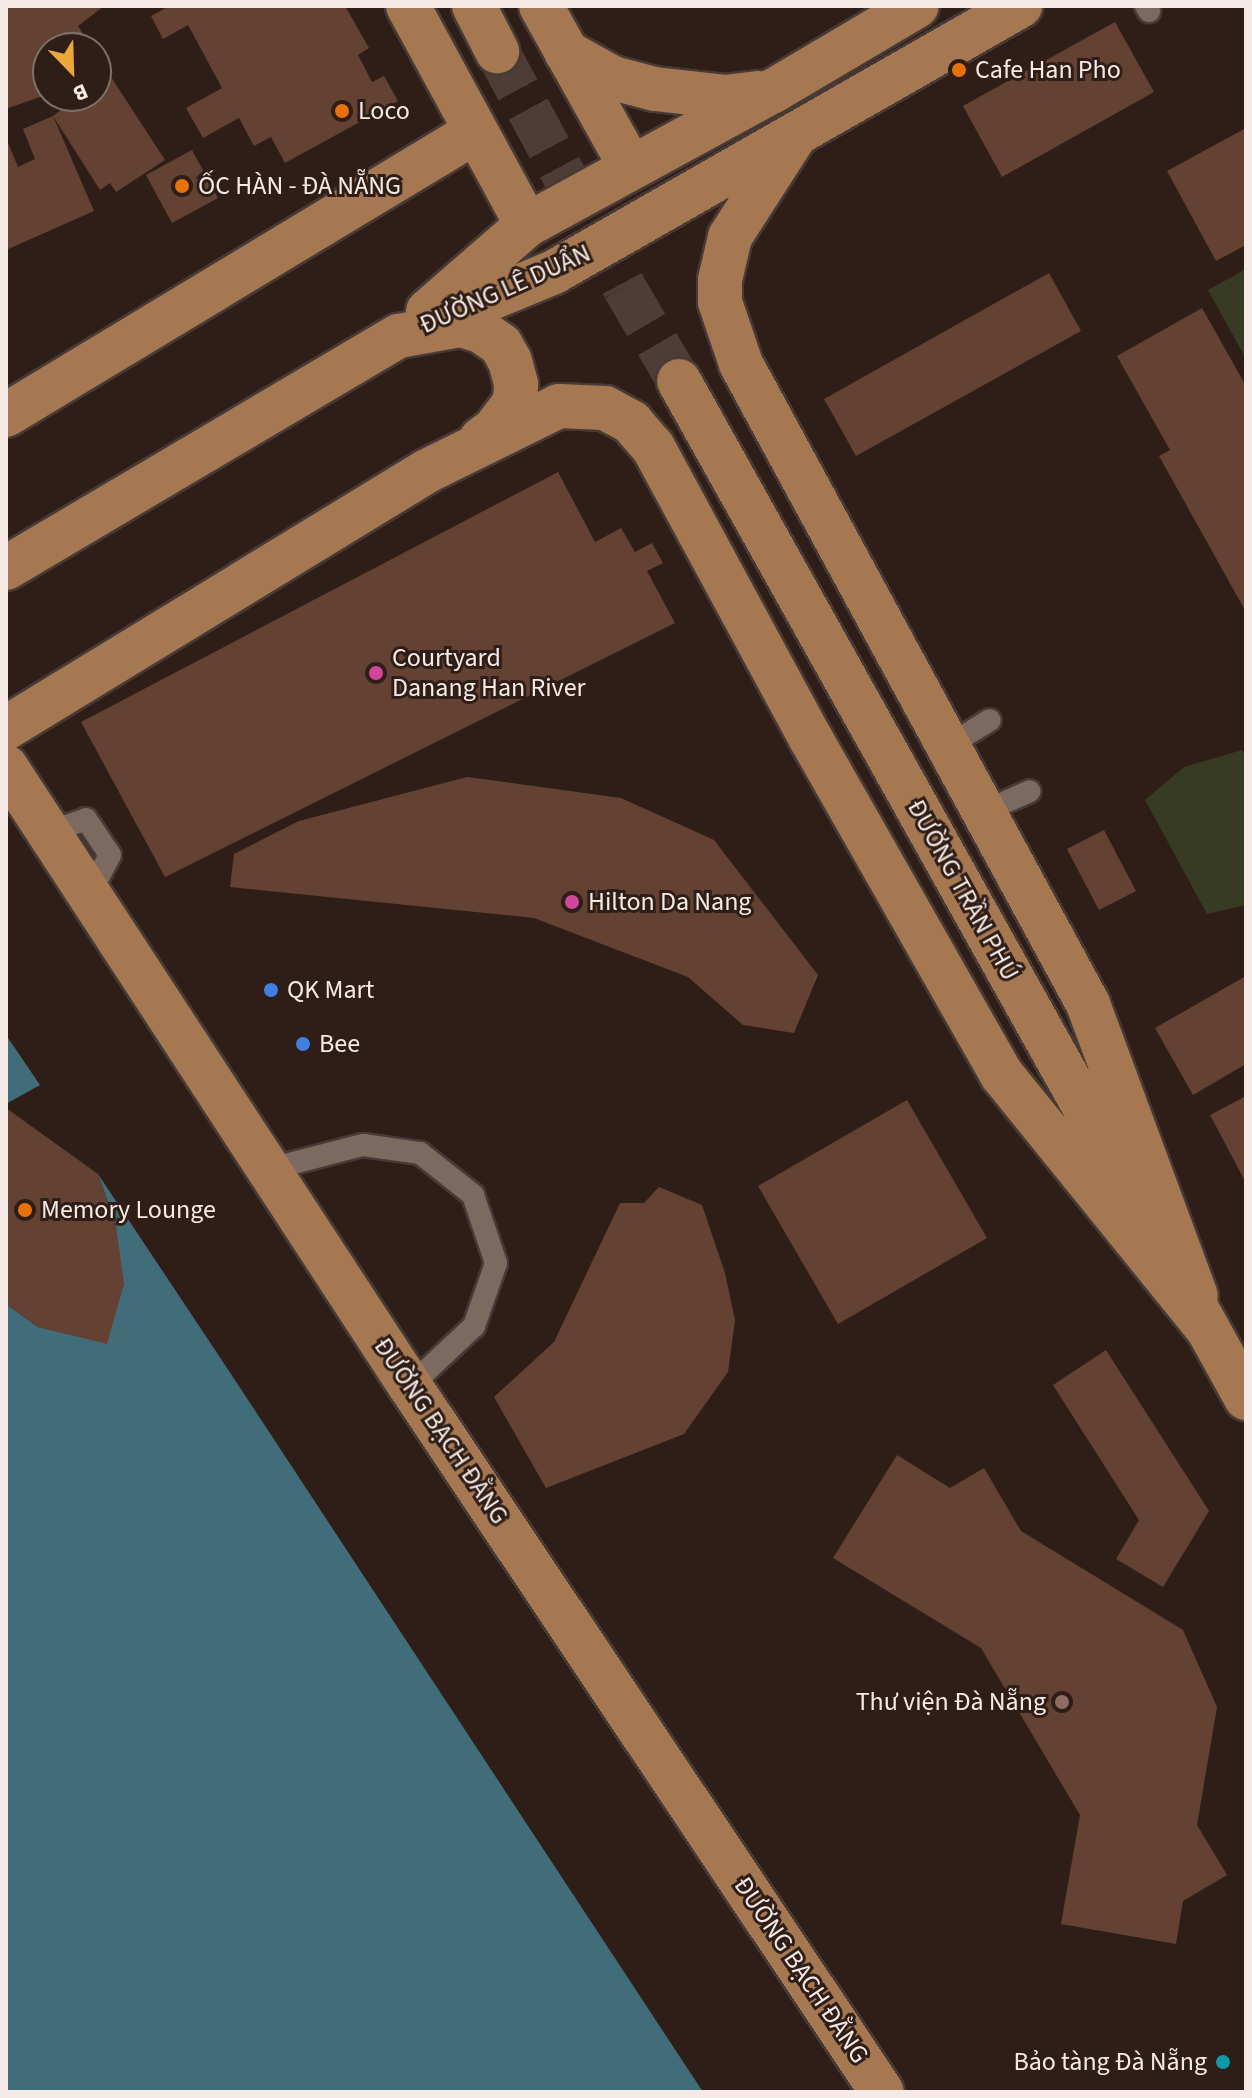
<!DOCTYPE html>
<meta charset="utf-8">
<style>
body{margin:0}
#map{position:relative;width:1252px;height:2098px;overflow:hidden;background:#2f1e17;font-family:"Source Sans 3",sans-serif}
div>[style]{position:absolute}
.green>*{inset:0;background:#373b23}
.water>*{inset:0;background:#406d79}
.building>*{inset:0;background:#644233}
.primary-tunnel>*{height:44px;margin-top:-22px;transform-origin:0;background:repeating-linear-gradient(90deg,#4d3d36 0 44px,transparent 0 66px)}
.roads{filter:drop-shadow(2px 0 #473a36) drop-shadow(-2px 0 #473a36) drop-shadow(0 2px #473a36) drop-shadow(0 -2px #473a36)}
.lane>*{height:22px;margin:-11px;padding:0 11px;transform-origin:11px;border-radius:11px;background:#7c6960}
.primary>*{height:44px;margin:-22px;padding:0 22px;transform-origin:22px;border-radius:22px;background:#a57852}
.dots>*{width:22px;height:22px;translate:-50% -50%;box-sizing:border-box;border:4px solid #2f1e17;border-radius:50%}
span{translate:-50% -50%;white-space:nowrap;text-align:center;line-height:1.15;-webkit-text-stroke:6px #2f1e17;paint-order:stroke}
.poi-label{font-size:26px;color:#f5eae5}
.left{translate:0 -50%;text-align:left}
.right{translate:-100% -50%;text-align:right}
.street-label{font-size:26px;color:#f5eae5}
.frame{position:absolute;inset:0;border:8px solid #f5eae5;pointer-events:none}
.north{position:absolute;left:32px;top:32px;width:80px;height:80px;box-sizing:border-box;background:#2f1e17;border:2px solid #7e7069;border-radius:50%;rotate:157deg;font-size:22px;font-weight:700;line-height:32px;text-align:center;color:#f5eae5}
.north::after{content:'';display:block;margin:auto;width:28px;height:36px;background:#eca93a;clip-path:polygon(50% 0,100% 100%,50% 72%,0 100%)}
</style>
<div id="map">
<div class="green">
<div style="clip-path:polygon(1246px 269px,1246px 359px,1208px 290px)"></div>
<div style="clip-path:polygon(1242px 750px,1246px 758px,1246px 905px,1207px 914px,1145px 800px,1184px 767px)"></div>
</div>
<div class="water">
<div style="clip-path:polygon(6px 1035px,40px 1085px,6px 1104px)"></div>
<div style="clip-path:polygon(98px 1174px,227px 1368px,703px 2092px,6px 2092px,6px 1304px,38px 1327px,107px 1343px,116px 1226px)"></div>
</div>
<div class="building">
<div style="clip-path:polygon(6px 6px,104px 6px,78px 26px,92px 48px,48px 48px,48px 94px,6px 109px)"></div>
<div style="clip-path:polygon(169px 6px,345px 6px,369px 48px,358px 55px,372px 82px,384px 76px,398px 101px,285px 163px,271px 137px,254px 146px,239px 118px,203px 138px,186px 108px,222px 88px,188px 25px,163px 39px,151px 16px)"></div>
<div style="clip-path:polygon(1115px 22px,1154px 92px,1002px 177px,963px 106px)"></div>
<div style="clip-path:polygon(96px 54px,165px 160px,116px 192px,110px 183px,100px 190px,53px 116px,62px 109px,54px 96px,96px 96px)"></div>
<div style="clip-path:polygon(53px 116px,94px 211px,6px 250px,6px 138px,18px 167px,35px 159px,23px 129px)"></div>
<div style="clip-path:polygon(1246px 128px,1246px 245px,1216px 261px,1167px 171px)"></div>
<div style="clip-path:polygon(192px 150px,218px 198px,172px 223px,146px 175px)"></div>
<div style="clip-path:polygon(1049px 273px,1081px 331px,856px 456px,824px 399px)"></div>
<div style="clip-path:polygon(1202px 308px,1246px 386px,1246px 612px,1159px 456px,1170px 450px,1117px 356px)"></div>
<div style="clip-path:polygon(558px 472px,595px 542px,621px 528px,635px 552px,652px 543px,663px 563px,647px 571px,675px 623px,165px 877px,81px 722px)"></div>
<div style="clip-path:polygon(467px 777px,621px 798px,714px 840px,818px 975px,794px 1033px,743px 1025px,688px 977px,534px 918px,230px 887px,234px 854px,299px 821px)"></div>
<div style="clip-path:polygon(1104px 830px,1136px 891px,1099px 910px,1067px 849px)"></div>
<div style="clip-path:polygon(1246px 976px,1246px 1064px,1193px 1095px,1155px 1028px)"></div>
<div style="clip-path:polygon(1246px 1096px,1246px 1183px,1210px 1115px)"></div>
<div style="clip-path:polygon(907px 1100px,987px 1238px,838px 1324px,758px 1186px)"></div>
<div style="clip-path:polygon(6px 1108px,98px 1174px,116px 1226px,124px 1284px,107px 1344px,38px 1327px,6px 1304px)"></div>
<div style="clip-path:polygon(659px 1187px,702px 1205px,725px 1273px,735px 1320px,728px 1372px,684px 1434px,546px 1488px,494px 1397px,554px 1342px,620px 1203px,644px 1203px)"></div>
<div style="clip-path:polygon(1106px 1350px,1209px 1511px,1163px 1587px,1116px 1559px,1139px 1520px,1053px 1385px)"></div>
<div style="clip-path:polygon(897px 1455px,950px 1488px,984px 1468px,1021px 1531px,1183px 1630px,1217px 1707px,1197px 1825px,1227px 1875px,1183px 1901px,1176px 1944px,1061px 1924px,1080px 1815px,981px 1648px,833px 1558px)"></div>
</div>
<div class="primary-tunnel">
<div style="left:497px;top:51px;width:268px;rotate:61.7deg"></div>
<div style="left:624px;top:287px;width:109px;rotate:59.7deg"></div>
</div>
<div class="roads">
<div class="lane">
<div style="left:1146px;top:6px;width:6px;rotate:59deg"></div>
<div style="left:948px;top:746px;width:49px;rotate:-31.8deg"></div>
<div style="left:983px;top:812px;width:51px;rotate:-24.1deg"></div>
<div style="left:49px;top:832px;width:39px;rotate:-19deg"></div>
<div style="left:86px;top:819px;width:43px;rotate:56.3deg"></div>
<div style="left:110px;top:855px;width:43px;rotate:117.8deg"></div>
<div style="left:270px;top:1169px;width:96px;rotate:-14.5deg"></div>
<div style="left:363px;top:1145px;width:58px;rotate:8deg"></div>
<div style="left:420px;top:1153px;width:68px;rotate:38.4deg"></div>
<div style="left:473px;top:1195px;width:72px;rotate:71.3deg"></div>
<div style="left:496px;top:1263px;width:67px;rotate:109.2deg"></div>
<div style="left:474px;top:1326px;width:88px;rotate:136.8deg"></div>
</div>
<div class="primary">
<div style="left:408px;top:6px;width:249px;rotate:61.5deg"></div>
<div style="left:474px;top:6px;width:51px;rotate:62.9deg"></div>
<div style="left:541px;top:6px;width:185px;rotate:60.9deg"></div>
<div style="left:566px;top:52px;width:54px;rotate:29deg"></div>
<div style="left:613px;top:78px;width:43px;rotate:14.7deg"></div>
<div style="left:655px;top:89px;width:70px;rotate:6.5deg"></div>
<div style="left:725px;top:97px;width:33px;rotate:-7deg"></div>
<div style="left:796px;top:134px;width:122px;rotate:122.7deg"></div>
<div style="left:730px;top:237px;width:44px;rotate:103.1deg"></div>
<div style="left:720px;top:280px;width:22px;rotate:90deg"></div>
<div style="left:720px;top:302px;width:65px;rotate:71.3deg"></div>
<div style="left:741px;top:364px;width:728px;rotate:61.53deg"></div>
<div style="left:1088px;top:1004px;width:311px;rotate:69.7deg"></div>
<div style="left:428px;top:311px;width:131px;rotate:-41deg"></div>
<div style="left:527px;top:225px;width:280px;rotate:-28.6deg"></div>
<div style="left:773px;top:91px;width:167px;rotate:-30.6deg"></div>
<div style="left:431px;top:323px;width:133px;rotate:-22.5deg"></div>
<div style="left:554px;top:272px;width:537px;rotate:-29.72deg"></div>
<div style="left:679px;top:381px;width:946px;rotate:60.83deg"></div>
<div style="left:6px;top:415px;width:548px;rotate:-31.11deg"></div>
<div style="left:6px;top:568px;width:456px;rotate:-30.6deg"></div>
<div style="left:399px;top:336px;width:63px;rotate:-10.1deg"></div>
<div style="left:461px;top:325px;width:21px;rotate:17deg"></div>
<div style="left:481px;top:331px;width:24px;rotate:35deg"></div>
<div style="left:501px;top:345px;width:18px;rotate:61deg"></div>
<div style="left:510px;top:361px;width:24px;rotate:75deg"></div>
<div style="left:516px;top:384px;width:18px;rotate:93deg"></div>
<div style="left:515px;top:402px;width:34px;rotate:127deg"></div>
<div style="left:495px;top:429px;width:17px;rotate:144deg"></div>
<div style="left:6px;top:728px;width:493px;rotate:-31.4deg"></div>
<div style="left:427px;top:471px;width:147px;rotate:-26.2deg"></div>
<div style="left:559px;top:406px;width:46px;rotate:2.5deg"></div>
<div style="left:605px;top:408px;width:30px;rotate:28deg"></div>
<div style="left:631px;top:422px;width:33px;rotate:49deg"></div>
<div style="left:653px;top:447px;width:332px;rotate:61.6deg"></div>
<div style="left:811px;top:739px;width:386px;rotate:60.4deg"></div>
<div style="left:1002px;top:1075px;width:327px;rotate:51deg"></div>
<div style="left:6px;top:767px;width:739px;rotate:56.87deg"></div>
<div style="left:410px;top:1386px;width:849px;rotate:56.24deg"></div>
<div style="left:1193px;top:1302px;width:110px;rotate:61.1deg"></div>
</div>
</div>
<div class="dots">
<div style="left:959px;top:70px;background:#e8710a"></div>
<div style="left:342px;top:111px;background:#e8710a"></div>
<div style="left:182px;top:186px;background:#e8710a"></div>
<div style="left:376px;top:673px;background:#d1479c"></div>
<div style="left:572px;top:902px;background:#d1479c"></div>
<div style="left:271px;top:990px;background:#3f7fe0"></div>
<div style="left:303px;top:1044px;background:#3f7fe0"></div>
<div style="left:25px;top:1210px;background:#e8710a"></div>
<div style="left:1062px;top:1702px;background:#8d6e63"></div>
<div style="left:1223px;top:2062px;background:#0f9aa8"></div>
</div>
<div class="poi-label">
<span class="left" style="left:975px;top:70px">Cafe Han Pho</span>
<span class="left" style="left:358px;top:111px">Loco</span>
<span class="left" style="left:198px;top:186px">ỐC HÀN - ĐÀ NẴNG</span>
<span class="left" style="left:392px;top:673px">Courtyard<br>Danang Han River</span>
<span class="left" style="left:588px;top:902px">Hilton Da Nang</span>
<span class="left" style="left:287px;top:990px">QK Mart</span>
<span class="left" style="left:319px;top:1044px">Bee</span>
<span class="left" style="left:41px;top:1210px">Memory Lounge</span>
<span class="right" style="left:1046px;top:1702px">Thư viện Đà Nẵng</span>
<span class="right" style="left:1207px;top:2062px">Bảo tàng Đà Nẵng</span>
</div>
<div class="street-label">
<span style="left:505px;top:289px;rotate:-24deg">ĐƯỜNG LÊ DUẨN</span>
<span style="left:963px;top:890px;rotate:61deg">ĐƯỜNG TRẦN PHÚ</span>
<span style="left:441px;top:1431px;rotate:56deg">ĐƯỜNG BẠCH ĐẰNG</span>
<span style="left:801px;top:1970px;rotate:56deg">ĐƯỜNG BẠCH ĐẰNG</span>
</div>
<div class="frame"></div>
<div class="north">B</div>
</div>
